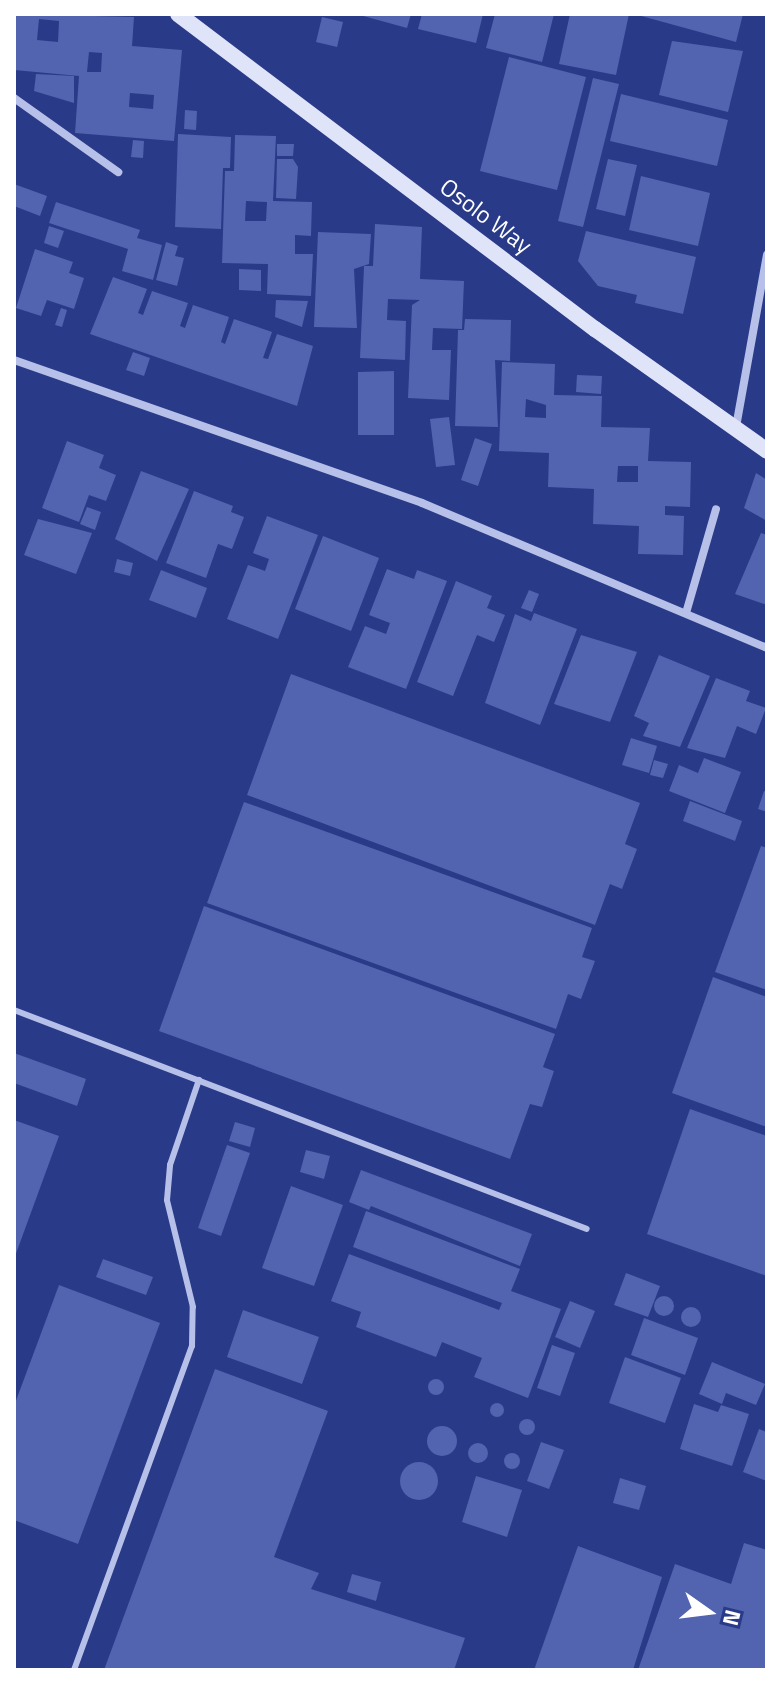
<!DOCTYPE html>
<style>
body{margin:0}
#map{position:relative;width:781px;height:1684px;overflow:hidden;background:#293a88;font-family:"Titillium Web",sans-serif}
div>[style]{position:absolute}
.building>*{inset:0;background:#5263af}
.round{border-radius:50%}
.service>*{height:6px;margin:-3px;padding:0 3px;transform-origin:3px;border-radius:3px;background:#b6c0e8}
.minor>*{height:8px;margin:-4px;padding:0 4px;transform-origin:4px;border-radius:4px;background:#b6c0e8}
.secondary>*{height:16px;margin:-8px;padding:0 8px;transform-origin:8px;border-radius:8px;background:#e0e4f8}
span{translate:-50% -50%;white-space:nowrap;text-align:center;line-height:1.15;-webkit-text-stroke:6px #293a88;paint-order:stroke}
.street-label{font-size:24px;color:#fff}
.frame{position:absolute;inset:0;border:16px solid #fff;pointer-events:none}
.north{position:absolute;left:669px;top:1572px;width:80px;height:80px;-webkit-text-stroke:6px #293a88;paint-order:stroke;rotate:104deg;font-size:22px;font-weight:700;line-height:32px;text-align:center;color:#fff}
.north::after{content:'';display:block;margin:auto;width:28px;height:36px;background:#fff;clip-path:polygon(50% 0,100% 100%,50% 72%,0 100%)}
</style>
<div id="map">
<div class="building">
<div style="clip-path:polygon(evenodd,14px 14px,134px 17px,132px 46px,182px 50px,174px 141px,75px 133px,79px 76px,14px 70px,14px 14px,39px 19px,59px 21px,58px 42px,37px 40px,39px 19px,14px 14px,89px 52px,102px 53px,101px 72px,87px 72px,89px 52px,14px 14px,130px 93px,154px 95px,153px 109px,129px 107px,130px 93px)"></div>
<div style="clip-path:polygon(356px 14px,411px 14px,407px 28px)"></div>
<div style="clip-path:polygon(422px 14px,483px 14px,476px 43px,418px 29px)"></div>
<div style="clip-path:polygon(495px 14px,554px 14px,542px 62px,486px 48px)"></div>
<div style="clip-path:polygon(570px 14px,629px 14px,616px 75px,559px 64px)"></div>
<div style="clip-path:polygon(634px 14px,743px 14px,736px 42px)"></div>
<div style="clip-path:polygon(322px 17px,343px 22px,337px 47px,316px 42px)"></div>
<div style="clip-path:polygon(672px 41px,743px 51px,728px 112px,659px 95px)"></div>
<div style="clip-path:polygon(509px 57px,586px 77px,557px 190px,480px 171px)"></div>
<div style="clip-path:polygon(36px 74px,74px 76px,74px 103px,34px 91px)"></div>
<div style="clip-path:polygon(593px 78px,619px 84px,583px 227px,558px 221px)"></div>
<div style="clip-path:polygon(621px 94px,728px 120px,717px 166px,610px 141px)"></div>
<div style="clip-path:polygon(185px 110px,197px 111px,196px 130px,184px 129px)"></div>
<div style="clip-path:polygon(178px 134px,231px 137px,230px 168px,223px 168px,221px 229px,175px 227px)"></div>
<div style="clip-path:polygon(evenodd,235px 135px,276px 136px,273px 201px,312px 202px,311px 236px,295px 235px,295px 254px,313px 254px,311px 296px,267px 294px,268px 264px,222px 263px,225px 171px,234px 171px,235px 135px,246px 201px,267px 202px,266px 221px,245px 221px,246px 201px)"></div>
<div style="clip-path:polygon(133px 140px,144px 141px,143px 158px,131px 157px)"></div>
<div style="clip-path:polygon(277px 144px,294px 144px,293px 156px,277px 156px)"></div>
<div style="clip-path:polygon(277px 159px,293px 159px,298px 167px,296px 199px,276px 198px)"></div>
<div style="clip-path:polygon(608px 159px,637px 165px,625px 216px,596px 209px)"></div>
<div style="clip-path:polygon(641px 176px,710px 193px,698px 246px,629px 230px)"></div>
<div style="clip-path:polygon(14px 184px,47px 196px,40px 216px,14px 206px)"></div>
<div style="clip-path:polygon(56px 202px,140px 230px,137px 238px,162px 245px,153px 280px,122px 271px,128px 249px,49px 223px)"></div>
<div style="clip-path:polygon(375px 224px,422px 227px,420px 279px,464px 281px,462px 329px,433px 328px,432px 350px,451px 350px,449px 400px,408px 398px,412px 305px,420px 300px,388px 299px,387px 320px,406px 321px,405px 360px,360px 358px,364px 266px,373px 266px)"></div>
<div style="clip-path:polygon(49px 226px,64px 231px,58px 248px,44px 243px)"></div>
<div style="clip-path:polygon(586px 231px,696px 257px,683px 314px,635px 303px,637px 295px,598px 286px,578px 261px)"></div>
<div style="clip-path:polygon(318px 232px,371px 234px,369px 264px,354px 269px,357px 328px,314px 327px)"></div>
<div style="clip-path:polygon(166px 242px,178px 246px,175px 256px,184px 258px,177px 286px,156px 280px)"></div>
<div style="clip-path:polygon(35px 249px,73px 262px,69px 273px,84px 278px,74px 309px,47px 300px,41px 316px,16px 308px)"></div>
<div style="clip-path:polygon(239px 269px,261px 270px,261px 291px,239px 290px)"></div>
<div style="clip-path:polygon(113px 277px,147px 289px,138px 313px,143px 315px,152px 291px,188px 303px,180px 326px,185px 328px,193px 305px,229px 317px,221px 342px,225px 344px,234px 319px,272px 332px,263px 358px,268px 359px,277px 334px,313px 346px,297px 406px,90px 334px)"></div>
<div style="clip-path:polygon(276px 300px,308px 301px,302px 327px,275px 317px)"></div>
<div style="clip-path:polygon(61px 308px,67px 310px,62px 327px,55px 325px)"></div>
<div style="clip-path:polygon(465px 319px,511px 320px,510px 361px,495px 360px,498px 427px,455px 426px,458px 330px,464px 330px)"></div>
<div style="clip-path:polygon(133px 352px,150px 358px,144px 376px,126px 370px)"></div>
<div style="clip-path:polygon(evenodd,502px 362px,555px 364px,554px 395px,602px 396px,601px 427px,650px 428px,648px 461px,691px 462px,690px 507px,665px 506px,665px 515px,684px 516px,683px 555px,638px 554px,639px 526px,593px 524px,594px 489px,548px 487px,549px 453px,499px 451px,502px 362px,526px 399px,546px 405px,546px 418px,525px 417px,526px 399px,502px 362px,618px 466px,638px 466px,638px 482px,617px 482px,618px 466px)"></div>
<div style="clip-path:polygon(394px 371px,394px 435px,358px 435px,358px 372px)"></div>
<div style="clip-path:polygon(577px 375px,602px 376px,601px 394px,576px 392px)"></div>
<div style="clip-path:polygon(449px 417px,455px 465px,436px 467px,430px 419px)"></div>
<div style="clip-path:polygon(475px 438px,492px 444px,478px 486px,461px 480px)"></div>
<div style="clip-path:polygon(67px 441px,104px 455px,99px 468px,116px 475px,106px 501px,89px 495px,79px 522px,42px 508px)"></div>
<div style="clip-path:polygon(141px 471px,189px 489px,157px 561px,115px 539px)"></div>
<div style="clip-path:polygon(756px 473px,767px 480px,767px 521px,744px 508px)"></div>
<div style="clip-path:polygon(194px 491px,233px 506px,231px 512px,244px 517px,232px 549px,218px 544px,206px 578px,166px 563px)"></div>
<div style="clip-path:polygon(87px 507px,101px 512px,95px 530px,80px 524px)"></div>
<div style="clip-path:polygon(267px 516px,318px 535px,278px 639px,227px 619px,248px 565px,265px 571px,269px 559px,253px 553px)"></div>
<div style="clip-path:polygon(38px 519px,92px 533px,76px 574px,24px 555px)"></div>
<div style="clip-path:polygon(761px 533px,767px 535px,767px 605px,735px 594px)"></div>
<div style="clip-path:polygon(323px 536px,379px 558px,351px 631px,295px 609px)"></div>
<div style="clip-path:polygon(117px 559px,133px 563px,130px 576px,114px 572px)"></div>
<div style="clip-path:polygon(387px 569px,414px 579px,417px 570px,447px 581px,406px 689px,348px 667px,365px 626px,386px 634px,390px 623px,369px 615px)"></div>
<div style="clip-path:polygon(161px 570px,207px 588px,196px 618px,149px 600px)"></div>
<div style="clip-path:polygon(456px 581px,492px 596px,487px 608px,505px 615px,494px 642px,477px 635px,453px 696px,417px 682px)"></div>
<div style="clip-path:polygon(529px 590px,539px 594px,532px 612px,521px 608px)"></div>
<div style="clip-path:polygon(534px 613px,577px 629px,540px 725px,485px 703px,515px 614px,531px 621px)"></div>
<div style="clip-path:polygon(581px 635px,637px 652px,610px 722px,554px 704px)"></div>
<div style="clip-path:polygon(659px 655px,710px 676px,680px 747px,643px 736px,649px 723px,634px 716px)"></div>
<div style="clip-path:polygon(291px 674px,640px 803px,625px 844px,637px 849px,622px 889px,610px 884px,595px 925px,247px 795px)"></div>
<div style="clip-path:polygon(716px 678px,750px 691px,746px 701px,766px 708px,756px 734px,737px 726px,725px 758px,687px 748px)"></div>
<div style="clip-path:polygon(631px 738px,657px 746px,649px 773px,622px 765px)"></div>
<div style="clip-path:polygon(704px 758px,741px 772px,725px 813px,669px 791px,679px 765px,698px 773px)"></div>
<div style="clip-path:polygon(654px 760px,668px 764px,663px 778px,650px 775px)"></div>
<div style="clip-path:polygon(764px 791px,767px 792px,767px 812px,758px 809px)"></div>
<div style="clip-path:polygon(690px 801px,742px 821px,735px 841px,683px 821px)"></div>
<div style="clip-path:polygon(244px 802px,592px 928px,582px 957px,595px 961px,581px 999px,568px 994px,556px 1029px,207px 903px)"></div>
<div style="clip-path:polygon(761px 846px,767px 848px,767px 990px,715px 972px)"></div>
<div style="clip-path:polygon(204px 906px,555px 1034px,543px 1067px,554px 1071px,542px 1107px,530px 1104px,510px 1159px,159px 1031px)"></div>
<div style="clip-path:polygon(713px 977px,767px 997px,767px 1127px,672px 1093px)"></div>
<div style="clip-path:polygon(14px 1053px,86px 1079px,77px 1106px,14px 1083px)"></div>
<div style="clip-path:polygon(690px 1109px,767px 1136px,767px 1276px,647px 1234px)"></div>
<div style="clip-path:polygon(14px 1120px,59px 1136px,14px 1259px)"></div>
<div style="clip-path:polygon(235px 1122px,255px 1128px,250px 1147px,229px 1141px)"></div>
<div style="clip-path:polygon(227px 1145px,250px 1153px,221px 1236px,198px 1228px)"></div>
<div style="clip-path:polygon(306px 1150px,330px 1156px,324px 1179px,300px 1172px)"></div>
<div style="clip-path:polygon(361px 1170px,532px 1234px,520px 1266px,371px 1206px,369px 1210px,349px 1202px)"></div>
<div style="clip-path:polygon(291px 1186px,343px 1205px,314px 1286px,262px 1268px)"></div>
<div style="clip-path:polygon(366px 1211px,520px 1269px,511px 1291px,561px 1309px,528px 1398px,474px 1377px,482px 1358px,442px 1342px,436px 1357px,356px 1327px,361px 1312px,331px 1301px,349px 1254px,499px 1310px,502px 1303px,353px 1247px)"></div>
<div style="clip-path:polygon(103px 1259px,153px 1277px,146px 1295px,96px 1277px)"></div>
<div style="clip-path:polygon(626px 1273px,660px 1286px,648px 1317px,614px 1305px)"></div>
<div style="clip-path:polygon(59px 1285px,160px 1323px,78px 1544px,14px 1520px,14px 1406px)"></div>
<div class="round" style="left:654px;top:1296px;width:20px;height:20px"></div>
<div style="clip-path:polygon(570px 1301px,595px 1311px,580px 1348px,555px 1337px)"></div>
<div class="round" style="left:681px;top:1307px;width:20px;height:20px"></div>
<div style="clip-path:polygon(243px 1310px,319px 1337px,302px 1384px,227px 1357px)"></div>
<div style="clip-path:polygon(644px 1318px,698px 1338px,685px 1375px,631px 1355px)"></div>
<div style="clip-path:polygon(552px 1345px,575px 1353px,560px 1396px,537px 1388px)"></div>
<div style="clip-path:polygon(625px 1357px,681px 1378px,665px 1423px,609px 1403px)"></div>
<div style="clip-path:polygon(712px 1362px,765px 1384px,756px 1405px,726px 1393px,722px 1404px,699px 1394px)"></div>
<div style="clip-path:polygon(215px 1369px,328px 1411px,274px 1557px,319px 1573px,311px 1589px,465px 1638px,454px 1670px,104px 1670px)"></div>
<div class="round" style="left:428px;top:1379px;width:16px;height:16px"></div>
<div class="round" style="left:490px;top:1403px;width:14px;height:14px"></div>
<div style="clip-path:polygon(694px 1404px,718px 1412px,721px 1405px,749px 1414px,732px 1466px,680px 1449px)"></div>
<div class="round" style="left:519px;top:1419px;width:16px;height:16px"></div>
<div class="round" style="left:427px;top:1426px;width:30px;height:30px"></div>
<div style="clip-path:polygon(759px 1429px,767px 1432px,767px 1481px,743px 1472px)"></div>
<div style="clip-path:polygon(541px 1442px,564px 1450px,549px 1489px,527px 1481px)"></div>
<div class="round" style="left:468px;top:1443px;width:20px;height:20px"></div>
<div class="round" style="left:504px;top:1453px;width:16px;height:16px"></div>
<div class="round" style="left:400px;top:1462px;width:38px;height:38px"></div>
<div style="clip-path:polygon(476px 1476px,522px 1490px,507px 1537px,462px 1522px)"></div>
<div style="clip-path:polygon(620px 1478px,646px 1486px,639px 1510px,613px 1503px)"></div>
<div style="clip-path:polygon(744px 1543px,767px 1550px,767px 1670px,638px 1670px,675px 1564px,731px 1584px)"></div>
<div style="clip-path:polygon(578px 1546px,662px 1577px,633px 1670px,534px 1670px)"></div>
<div style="clip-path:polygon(352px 1574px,381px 1582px,376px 1601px,347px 1592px)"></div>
</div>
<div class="service">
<div style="left:14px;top:1010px;width:613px;rotate:20.92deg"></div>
<div style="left:74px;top:1670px;width:345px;rotate:-70deg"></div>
<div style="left:192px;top:1346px;width:39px;rotate:-89deg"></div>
<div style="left:193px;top:1307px;width:110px;rotate:-103.7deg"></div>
<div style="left:167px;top:1200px;width:35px;rotate:-85deg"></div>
<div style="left:170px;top:1165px;width:90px;rotate:-71.2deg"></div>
</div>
<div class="minor">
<div style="left:14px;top:98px;width:128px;rotate:35.4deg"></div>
<div style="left:14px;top:360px;width:432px;rotate:19.3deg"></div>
<div style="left:422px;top:503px;width:374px;rotate:22.8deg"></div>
<div style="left:736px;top:427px;width:175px;rotate:-79.8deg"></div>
<div style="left:686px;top:613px;width:108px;rotate:-73.9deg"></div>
</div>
<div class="secondary">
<div style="left:178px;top:14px;width:523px;rotate:37.07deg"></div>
<div style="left:595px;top:329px;width:211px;rotate:35.3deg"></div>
</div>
<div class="street-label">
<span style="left:486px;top:216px;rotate:37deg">Osolo Way</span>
</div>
<div class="frame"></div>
<div class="north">N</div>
</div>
